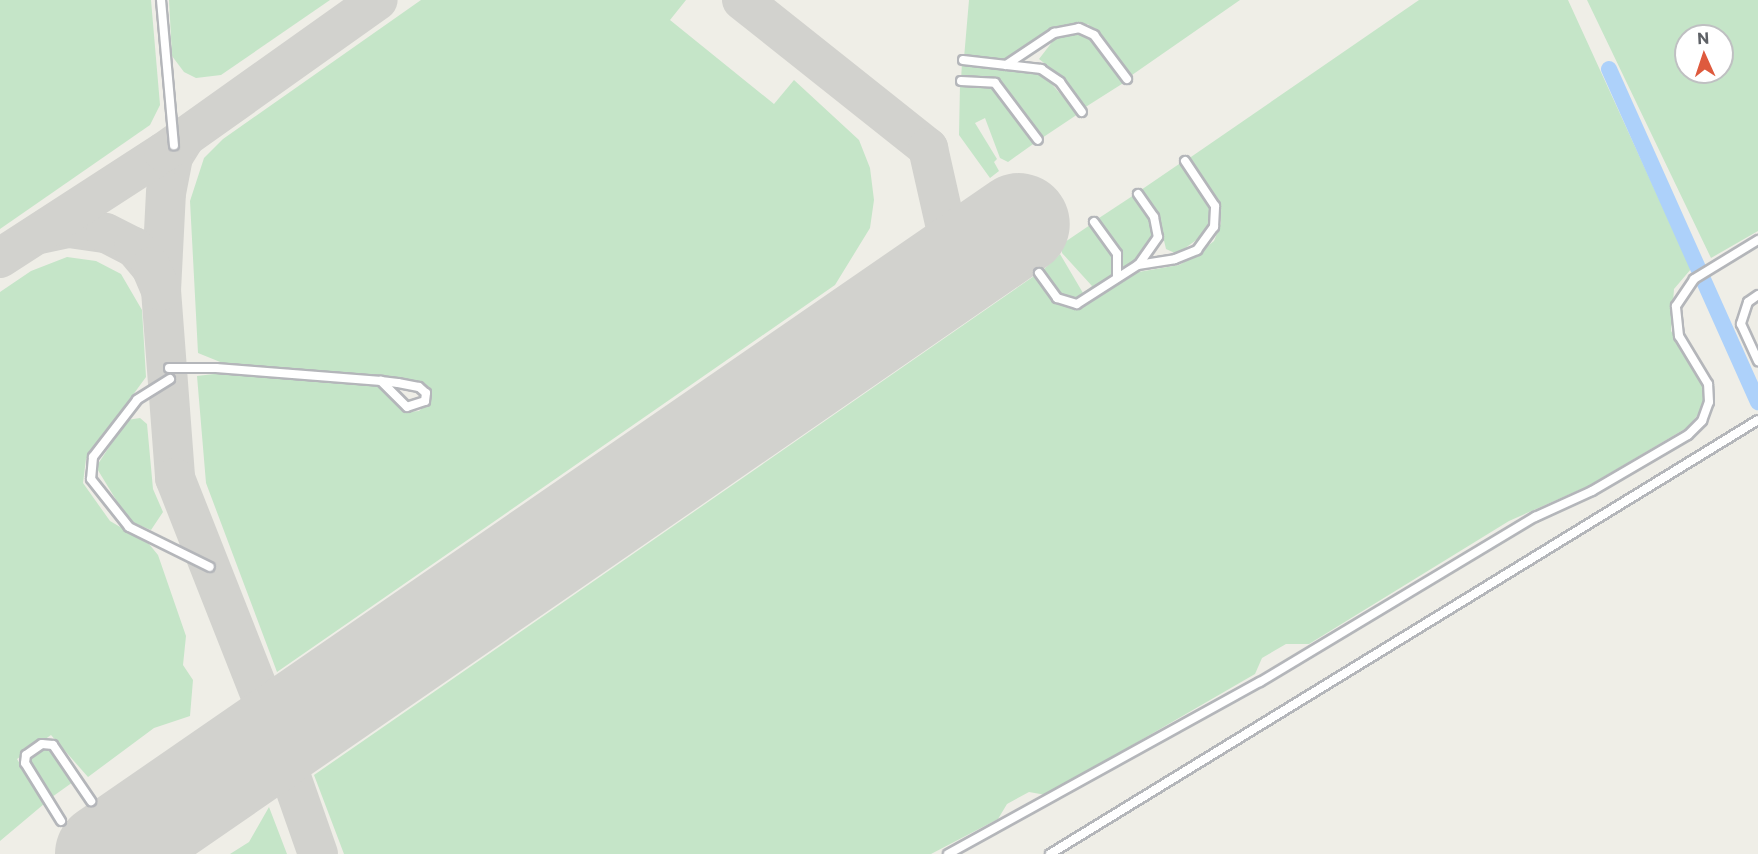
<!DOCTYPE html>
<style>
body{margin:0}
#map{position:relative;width:1758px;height:854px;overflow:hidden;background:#efeee7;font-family:Commissioner,sans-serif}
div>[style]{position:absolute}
.green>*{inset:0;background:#c5e5c8}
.canal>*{height:16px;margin:-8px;padding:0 8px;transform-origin:8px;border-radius:8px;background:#add1fa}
.taxiway>*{height:40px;margin:-20px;padding:0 20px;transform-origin:20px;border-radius:20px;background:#d2d2ce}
.runway>*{height:102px;margin:-51px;padding:0 51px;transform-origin:51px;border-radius:51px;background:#d2d2ce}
.roads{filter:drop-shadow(2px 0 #b4b6ba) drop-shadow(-2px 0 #b4b6ba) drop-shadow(0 2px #b4b6ba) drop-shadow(0 -2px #b4b6ba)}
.lane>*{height:8px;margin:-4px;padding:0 4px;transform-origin:4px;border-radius:4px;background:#fff}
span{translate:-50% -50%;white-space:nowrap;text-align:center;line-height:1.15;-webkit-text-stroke:6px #fff;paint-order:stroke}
.north{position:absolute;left:1674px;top:24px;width:60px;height:60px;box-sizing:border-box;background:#fff;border:2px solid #bfc0c2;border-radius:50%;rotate:357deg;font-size:16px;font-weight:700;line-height:24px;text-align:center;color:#5e6166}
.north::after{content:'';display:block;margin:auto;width:21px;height:27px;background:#de5a3e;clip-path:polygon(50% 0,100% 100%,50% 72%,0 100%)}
</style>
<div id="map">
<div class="green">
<div style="clip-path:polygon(0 0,151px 0,160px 105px,150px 125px,0 229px)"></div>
<div style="clip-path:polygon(169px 0,330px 0,221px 75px,196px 78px,184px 72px,172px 56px)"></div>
<div style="clip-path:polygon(421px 0,686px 0,670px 20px,774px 104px,794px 80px,859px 140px,870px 168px,874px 200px,870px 228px,835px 285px,277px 672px,206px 483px,197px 376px,222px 373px,379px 384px,407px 412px,419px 411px,428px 403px,429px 391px,421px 382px,382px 378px,235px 368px,198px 353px,190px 201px,204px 158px,223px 139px)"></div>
<div style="clip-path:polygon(969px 0,1240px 0,1132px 75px,1088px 24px,1052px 30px,1009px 61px,964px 58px)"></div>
<div style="clip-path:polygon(1419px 0,1568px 0,1691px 269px,1674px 289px,1671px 331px,1702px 377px,1705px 395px,1700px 412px,1688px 427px,1588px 486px,1509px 521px,1309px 644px,1286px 644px,1262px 658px,1255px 674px,1046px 795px,1029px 792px,1007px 804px,998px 819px,931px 854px,344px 854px,314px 775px,1037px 274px,1056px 302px,1077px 307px,1127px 274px,1179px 265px,1195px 256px,1214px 241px,1221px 223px,1221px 205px,1188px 159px)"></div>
<div style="clip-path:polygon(evenodd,1587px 0,1758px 0,1758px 231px,1711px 258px,1587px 0,1686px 36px,1722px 36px,1722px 72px,1686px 72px,1686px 36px)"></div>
<div style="clip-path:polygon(1074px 32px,1092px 38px,1125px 82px,1084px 108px,1063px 78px,1039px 59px,1056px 37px)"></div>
<div style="clip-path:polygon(962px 63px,1042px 73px,1078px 114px,1042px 138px,997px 80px,961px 80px)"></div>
<div style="clip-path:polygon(960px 84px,994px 85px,1036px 142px,1008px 162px,1000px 158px,985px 118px,975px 123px,997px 159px,994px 162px,999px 171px,990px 178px,959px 135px)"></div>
<div style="clip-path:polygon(1182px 162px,1212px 214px,1206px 233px,1177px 254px,1166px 249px,1158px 215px,1141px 190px)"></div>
<div style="clip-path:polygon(1134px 195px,1150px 216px,1155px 237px,1147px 253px,1123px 268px,1096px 220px)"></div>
<div style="clip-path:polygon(1093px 223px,1114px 255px,1117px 268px,1113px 277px,1073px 301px,1059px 296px,1041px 272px,1060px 254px,1083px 293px,1092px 286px,1062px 253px,1062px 244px)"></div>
<div style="clip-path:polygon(67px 257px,96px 261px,121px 274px,142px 310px,146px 377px,86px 459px,83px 483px,110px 521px,149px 544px,158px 555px,186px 636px,183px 665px,193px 680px,190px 716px,154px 728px,88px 777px,51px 735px,17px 759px,44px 804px,0 841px,0 292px,31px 271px)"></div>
<div style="clip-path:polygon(140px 418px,147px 424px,153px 489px,163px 512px,151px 530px,129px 521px,96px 467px,127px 420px)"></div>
<div style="clip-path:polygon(43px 748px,51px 751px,73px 782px,52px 797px,29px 759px)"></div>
<div style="clip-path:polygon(269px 807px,287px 854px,230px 854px,249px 842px)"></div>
</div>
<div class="canal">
<div style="left:1609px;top:69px;width:365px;rotate:65.9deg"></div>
</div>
<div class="taxiway">
<div style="left:742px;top:0;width:238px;rotate:38.5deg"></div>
<div style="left:928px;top:148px;width:123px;rotate:77.3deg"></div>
<div style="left:186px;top:136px;width:25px;rotate:122deg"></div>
<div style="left:173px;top:157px;width:36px;rotate:101deg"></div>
<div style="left:166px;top:192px;width:98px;rotate:92.9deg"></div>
<div style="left:161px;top:290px;width:189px;rotate:85.7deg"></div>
<div style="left:175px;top:478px;width:275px;rotate:68.5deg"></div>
<div style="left:276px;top:734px;width:127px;rotate:70.7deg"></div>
<div style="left:40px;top:234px;width:30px;rotate:-12deg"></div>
<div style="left:69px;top:228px;width:37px;rotate:8deg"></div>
<div style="left:106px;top:233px;width:31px;rotate:27deg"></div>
<div style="left:134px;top:247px;width:26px;rotate:50deg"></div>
<div style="left:151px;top:267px;width:25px;rotate:67deg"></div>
<div style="left:0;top:258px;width:195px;rotate:-32.9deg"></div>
<div style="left:164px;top:152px;width:262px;rotate:-35.4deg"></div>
</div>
<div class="runway">
<div style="left:106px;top:854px;width:1109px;rotate:-34.61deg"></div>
</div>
<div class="roads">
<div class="lane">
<div style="left:161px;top:0;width:146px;rotate:84.9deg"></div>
<div style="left:963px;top:60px;width:79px;rotate:6.6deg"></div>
<div style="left:1041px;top:69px;width:23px;rotate:34deg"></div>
<div style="left:1060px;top:82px;width:37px;rotate:54deg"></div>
<div style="left:1006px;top:65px;width:58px;rotate:-33.7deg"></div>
<div style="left:1054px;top:33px;width:25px;rotate:-11deg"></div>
<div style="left:1079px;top:28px;width:17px;rotate:25deg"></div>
<div style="left:1094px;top:35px;width:55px;rotate:53.1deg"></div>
<div style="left:961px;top:81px;width:34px;rotate:3deg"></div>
<div style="left:995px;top:83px;width:71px;rotate:53deg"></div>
<div style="left:1138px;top:194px;width:28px;rotate:55deg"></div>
<div style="left:1154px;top:217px;width:20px;rotate:79deg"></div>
<div style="left:1158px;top:237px;width:33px;rotate:125deg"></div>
<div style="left:1094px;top:222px;width:39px;rotate:54deg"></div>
<div style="left:1117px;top:254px;width:22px;rotate:90deg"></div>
<div style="left:1039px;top:273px;width:31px;rotate:54deg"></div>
<div style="left:1057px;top:298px;width:21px;rotate:17deg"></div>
<div style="left:1077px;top:304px;width:72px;rotate:-32.6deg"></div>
<div style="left:1138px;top:265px;width:37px;rotate:-9deg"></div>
<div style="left:1175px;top:259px;width:24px;rotate:-22deg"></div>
<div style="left:1197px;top:250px;width:29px;rotate:-54deg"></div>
<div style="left:1214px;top:227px;width:21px;rotate:-87deg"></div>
<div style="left:1215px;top:206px;width:54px;rotate:-123.7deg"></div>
<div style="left:1758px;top:295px;width:12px;rotate:145deg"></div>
<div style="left:1748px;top:302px;width:23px;rotate:108deg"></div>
<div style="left:1741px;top:324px;width:41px;rotate:65.3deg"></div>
<div style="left:169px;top:368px;width:47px"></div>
<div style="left:216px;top:368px;width:166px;rotate:4.5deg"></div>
<div style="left:381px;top:381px;width:17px;rotate:7deg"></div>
<div style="left:398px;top:383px;width:21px;rotate:11deg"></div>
<div style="left:419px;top:387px;width:9px;rotate:41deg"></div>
<div style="left:426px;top:393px;width:8px;rotate:97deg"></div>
<div style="left:425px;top:401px;width:19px;rotate:162deg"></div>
<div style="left:407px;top:407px;width:37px;rotate:-135deg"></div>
<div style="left:170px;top:379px;width:39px;rotate:148deg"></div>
<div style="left:137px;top:400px;width:72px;rotate:127.7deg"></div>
<div style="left:93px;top:457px;width:22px;rotate:95deg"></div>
<div style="left:91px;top:479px;width:61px;rotate:51.6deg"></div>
<div style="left:129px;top:527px;width:90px;rotate:26.3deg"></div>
<div style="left:61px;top:821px;width:68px;rotate:-121.8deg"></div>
<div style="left:25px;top:763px;width:8px;rotate:-83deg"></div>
<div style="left:26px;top:755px;width:19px;rotate:-35deg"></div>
<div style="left:42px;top:744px;width:11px;rotate:5deg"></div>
<div style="left:53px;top:745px;width:68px;rotate:55.8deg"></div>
<div style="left:948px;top:854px;width:356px;rotate:-28.9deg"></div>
<div style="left:1260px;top:682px;width:321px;rotate:-31deg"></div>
<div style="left:1535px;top:517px;width:63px;rotate:-24.5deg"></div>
<div style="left:1592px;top:491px;width:111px;rotate:-30.3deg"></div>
<div style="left:1688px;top:435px;width:20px;rotate:-45deg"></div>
<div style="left:1702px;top:421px;width:20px;rotate:-70deg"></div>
<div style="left:1709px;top:402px;width:18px;rotate:-93deg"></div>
<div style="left:1708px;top:384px;width:56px;rotate:-121.1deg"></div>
<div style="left:1679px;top:336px;width:30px;rotate:-96deg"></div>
<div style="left:1676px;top:306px;width:32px;rotate:-56deg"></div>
<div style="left:1694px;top:279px;width:75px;rotate:-31.4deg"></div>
<div style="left:1050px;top:854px;width:830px;rotate:-31.51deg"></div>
</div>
</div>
<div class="north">N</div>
</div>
